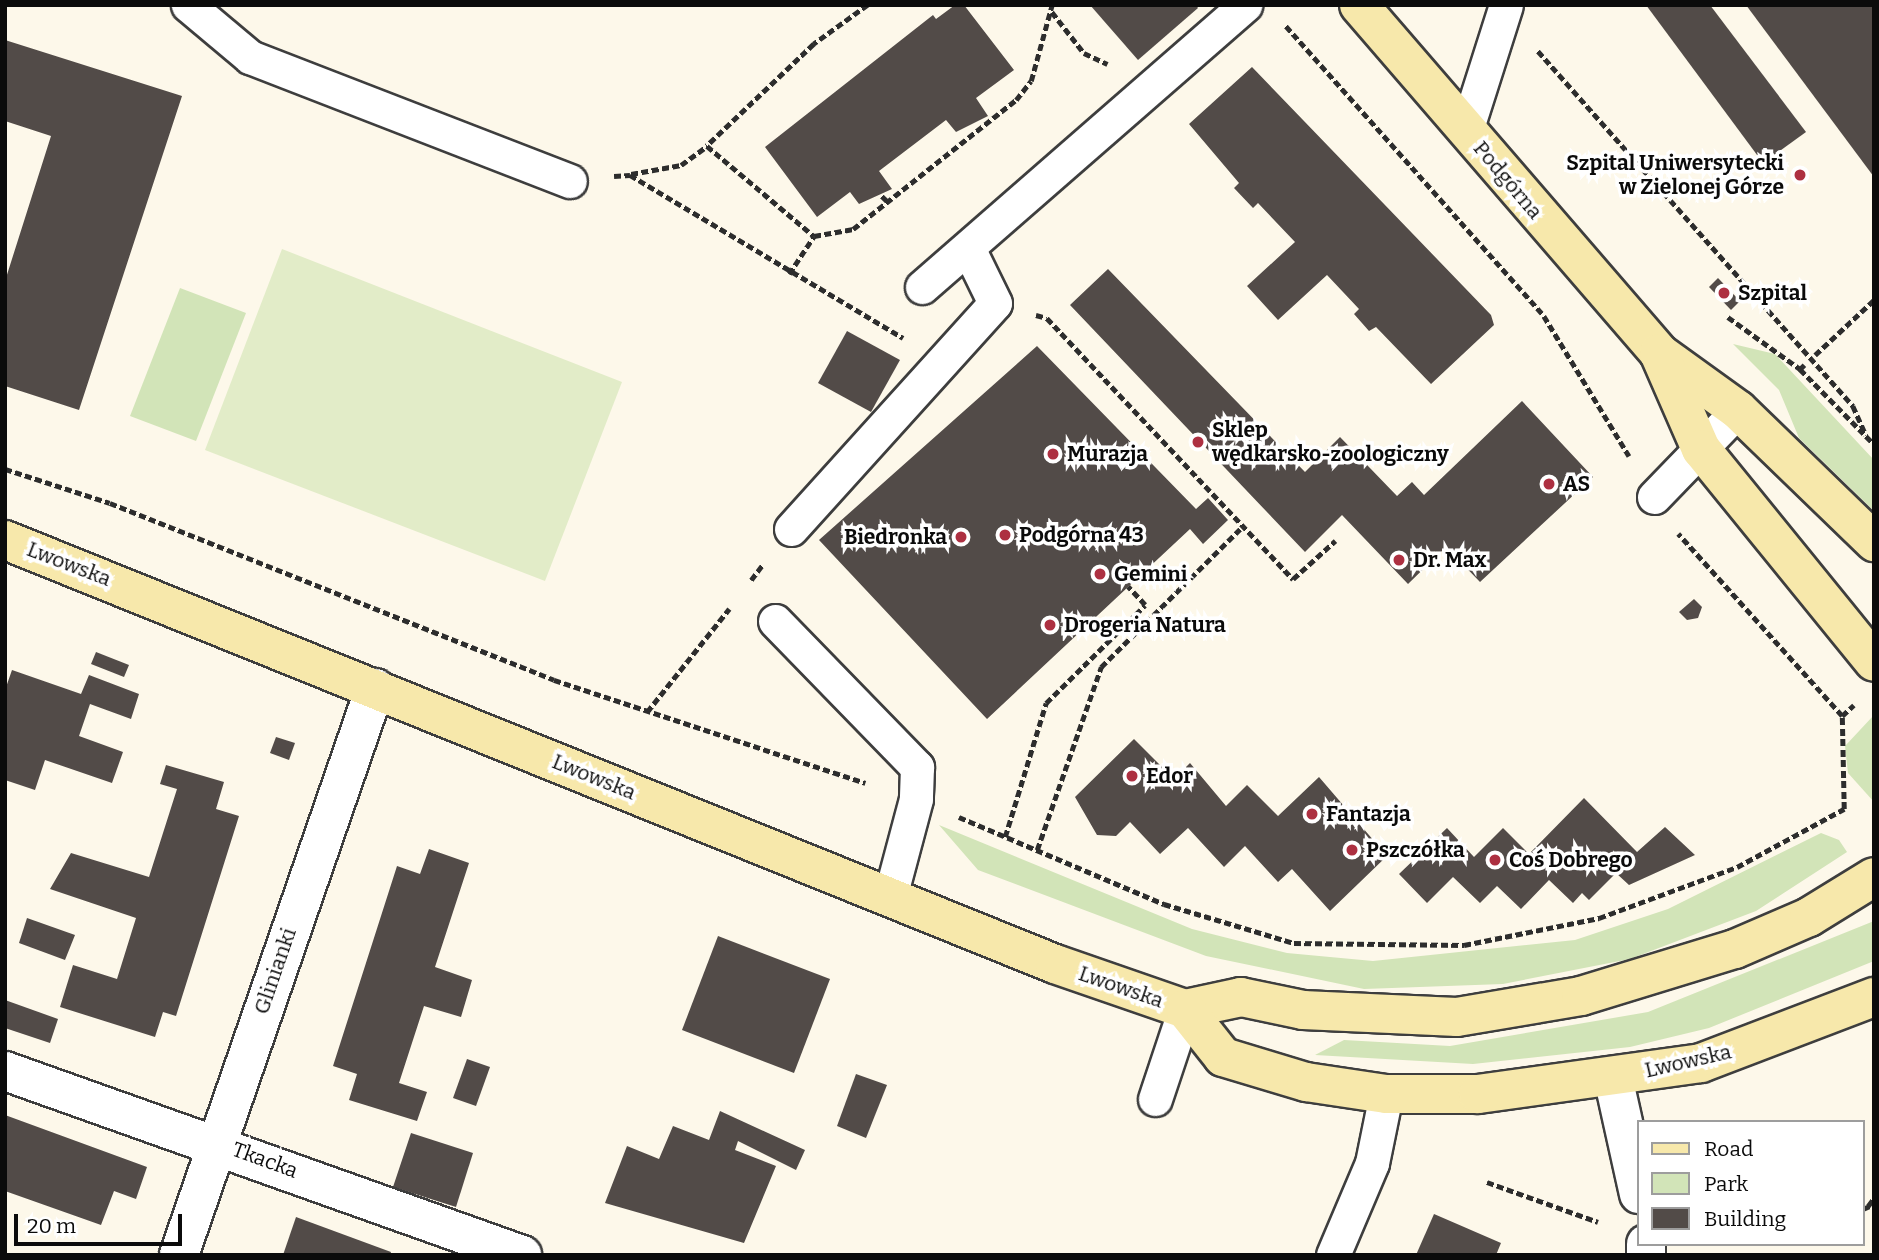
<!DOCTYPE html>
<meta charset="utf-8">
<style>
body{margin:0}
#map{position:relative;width:1879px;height:1260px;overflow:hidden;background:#fdf8ea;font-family:Bitter,serif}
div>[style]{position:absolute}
.green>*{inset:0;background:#d2e4b8}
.pitch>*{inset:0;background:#e2ecc8}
.building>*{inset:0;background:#524b48}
.path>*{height:4.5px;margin-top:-2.25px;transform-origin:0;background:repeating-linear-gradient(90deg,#2d2d2d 0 7px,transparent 0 10.5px)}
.roads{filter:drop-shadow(2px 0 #3e3e3e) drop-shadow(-2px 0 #3e3e3e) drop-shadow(0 2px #3e3e3e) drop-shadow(0 -2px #3e3e3e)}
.lane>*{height:33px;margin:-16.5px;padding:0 16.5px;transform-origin:16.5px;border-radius:16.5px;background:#fff}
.street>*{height:38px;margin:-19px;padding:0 19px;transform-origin:19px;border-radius:19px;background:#fff}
.secondary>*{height:38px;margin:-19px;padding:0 19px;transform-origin:19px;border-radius:19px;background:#f7e8ab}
.dots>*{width:19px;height:19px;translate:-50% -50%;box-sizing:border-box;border:4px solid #fff;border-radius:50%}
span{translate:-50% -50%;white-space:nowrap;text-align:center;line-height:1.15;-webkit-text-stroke:7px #fff;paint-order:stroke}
.poi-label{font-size:21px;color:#0b0b0b;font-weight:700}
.right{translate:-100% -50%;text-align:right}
.left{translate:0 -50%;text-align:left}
.street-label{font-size:21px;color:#0b0b0b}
.frame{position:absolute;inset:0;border:7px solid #0b0b0b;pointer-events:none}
.legend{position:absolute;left:1637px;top:1120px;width:228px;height:126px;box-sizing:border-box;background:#fff;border:2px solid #9d9d9d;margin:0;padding:9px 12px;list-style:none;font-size:21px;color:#0b0b0b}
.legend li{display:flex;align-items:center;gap:14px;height:35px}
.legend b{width:35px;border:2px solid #9d9d9d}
.scale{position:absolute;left:14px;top:1214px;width:168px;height:32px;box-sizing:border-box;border:4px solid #0b0b0b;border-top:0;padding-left:9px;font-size:21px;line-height:24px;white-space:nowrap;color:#0b0b0b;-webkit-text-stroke:5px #fff;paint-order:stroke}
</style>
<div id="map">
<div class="green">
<div style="clip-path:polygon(180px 288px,246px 313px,196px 441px,130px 416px)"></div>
<div style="clip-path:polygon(1733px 344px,1775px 354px,1874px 460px,1874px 511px,1799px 438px,1779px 390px)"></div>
<div style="clip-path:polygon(1874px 715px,1874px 802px,1848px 773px,1845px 746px)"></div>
<div style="clip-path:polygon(939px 825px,1192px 929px,1287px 953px,1373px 961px,1575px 940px,1668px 909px,1821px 833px,1839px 840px,1847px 852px,1756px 911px,1630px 959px,1503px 984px,1364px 989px,1206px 956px,978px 870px)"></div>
<div style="clip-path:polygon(1874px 921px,1874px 961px,1709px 1028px,1630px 1047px,1473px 1064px,1315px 1055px,1344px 1040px,1450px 1046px,1648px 1012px)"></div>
</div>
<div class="pitch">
<div style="clip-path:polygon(282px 249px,622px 382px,545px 581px,205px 450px)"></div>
</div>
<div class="building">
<div style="clip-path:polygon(955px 5px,964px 5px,1014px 70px,976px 98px,988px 116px,956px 132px,946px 120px,879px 171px,892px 189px,859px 204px,850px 192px,817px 217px,765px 147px,933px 15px,936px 19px)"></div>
<div style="clip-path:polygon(1090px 5px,1196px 5px,1198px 8px,1138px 60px)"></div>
<div style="clip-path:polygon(1646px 5px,1710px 5px,1806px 132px,1763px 163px)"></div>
<div style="clip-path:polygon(1746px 5px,1874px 5px,1874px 177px)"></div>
<div style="clip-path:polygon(5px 40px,182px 96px,79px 410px,5px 386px,5px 281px,51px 136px,5px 121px)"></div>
<div style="clip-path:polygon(1252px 67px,1491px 315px,1494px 325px,1431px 384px,1376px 327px,1369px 331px,1354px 314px,1359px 309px,1327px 275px,1278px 320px,1247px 286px,1295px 242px,1258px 203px,1253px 208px,1234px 188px,1239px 183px,1189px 124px)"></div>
<div style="clip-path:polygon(1108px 269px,1305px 472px,1340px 437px,1397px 496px,1412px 482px,1424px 495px,1522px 401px,1593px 477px,1480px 582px,1446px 547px,1408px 584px,1342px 515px,1305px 552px,1070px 305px)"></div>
<div style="clip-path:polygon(1718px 278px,1740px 301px,1731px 310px,1709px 287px)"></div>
<div style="clip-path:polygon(847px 331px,900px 360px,871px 412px,818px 383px)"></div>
<div style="clip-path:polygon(1037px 346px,1196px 509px,1208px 498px,1228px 520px,1203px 544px,1190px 529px,987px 719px,819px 540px)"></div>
<div style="clip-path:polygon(1694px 599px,1702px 607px,1698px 618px,1687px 620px,1679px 612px)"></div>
<div style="clip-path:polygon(96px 652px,129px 665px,124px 677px,91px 664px)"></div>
<div style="clip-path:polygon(12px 670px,81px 694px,89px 675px,139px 694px,131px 719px,90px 704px,79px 736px,123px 752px,112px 783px,45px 760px,35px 790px,5px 780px,5px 690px)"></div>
<div style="clip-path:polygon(276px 737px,295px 743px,289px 760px,270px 753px)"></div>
<div style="clip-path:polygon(1134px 739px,1174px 779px,1190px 763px,1226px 806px,1247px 785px,1278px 816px,1319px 777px,1387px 856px,1330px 911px,1292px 869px,1278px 882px,1245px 846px,1224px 867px,1188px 828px,1160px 854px,1130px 822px,1116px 836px,1097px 835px,1075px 797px)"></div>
<div style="clip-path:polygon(166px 765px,224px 782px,216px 809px,239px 816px,176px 1016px,163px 1012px,155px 1037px,60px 1007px,73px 965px,117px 979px,136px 918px,50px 889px,71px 853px,149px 877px,177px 789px,160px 784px)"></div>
<div style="clip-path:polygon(1584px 798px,1637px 852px,1665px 827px,1695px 855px,1629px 885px,1616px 873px,1589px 900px,1582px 893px,1573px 903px,1549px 880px,1521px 909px,1497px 886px,1480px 903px,1453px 877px,1427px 903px,1399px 874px,1447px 828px,1474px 857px,1503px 828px,1529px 854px)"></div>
<div style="clip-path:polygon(429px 849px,469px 863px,435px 967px,472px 980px,461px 1017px,424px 1006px,399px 1083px,427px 1092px,417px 1121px,349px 1100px,357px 1074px,333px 1066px,397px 866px,420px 874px)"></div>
<div style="clip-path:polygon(27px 918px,75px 935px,65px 960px,19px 943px)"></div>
<div style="clip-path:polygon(718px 936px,830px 979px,794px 1073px,682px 1030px)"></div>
<div style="clip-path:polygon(5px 1000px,58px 1019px,50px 1043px,5px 1028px)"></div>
<div style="clip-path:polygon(467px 1059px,490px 1067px,476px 1106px,453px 1098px)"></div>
<div style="clip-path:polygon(856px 1074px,887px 1085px,866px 1138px,837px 1126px)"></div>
<div style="clip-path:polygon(720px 1111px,805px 1150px,796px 1170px,738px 1141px,735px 1150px,776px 1166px,744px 1243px,605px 1203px,627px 1146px,659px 1159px,673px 1126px,709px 1140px)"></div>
<div style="clip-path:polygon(5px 1115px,147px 1167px,136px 1199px,114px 1191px,101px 1225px,5px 1191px)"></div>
<div style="clip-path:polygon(411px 1133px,473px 1153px,456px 1207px,393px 1187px)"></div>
<div style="clip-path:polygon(1434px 1214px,1501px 1243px,1496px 1255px,1416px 1255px)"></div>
<div style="clip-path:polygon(296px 1217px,391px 1252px,390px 1255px,283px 1255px)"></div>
</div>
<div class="path">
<div style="left:868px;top:5px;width:67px;rotate:144.2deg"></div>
<div style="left:814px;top:44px;width:148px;rotate:136.4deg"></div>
<div style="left:707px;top:146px;width:140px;rotate:40.1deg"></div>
<div style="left:814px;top:236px;width:40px;rotate:-10deg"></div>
<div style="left:853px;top:229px;width:208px;rotate:-38.4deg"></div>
<div style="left:1016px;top:100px;width:24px;rotate:-52deg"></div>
<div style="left:1031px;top:81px;width:79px;rotate:-74.6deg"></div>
<div style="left:1052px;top:12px;width:52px;rotate:52deg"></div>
<div style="left:1084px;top:53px;width:26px;rotate:25deg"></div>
<div style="left:1286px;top:26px;width:388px;rotate:48.3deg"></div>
<div style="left:1544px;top:316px;width:164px;rotate:58.7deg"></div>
<div style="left:1538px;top:51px;width:475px;rotate:48.4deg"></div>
<div style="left:1853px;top:406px;width:32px;rotate:66deg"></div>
<div style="left:631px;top:174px;width:51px;rotate:-10.2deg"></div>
<div style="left:681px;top:165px;width:32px;rotate:-36deg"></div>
<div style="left:614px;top:176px;width:16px;rotate:-4deg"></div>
<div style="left:630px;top:175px;width:318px;rotate:30.8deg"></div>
<div style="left:882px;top:196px;width:8px;rotate:45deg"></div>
<div style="left:789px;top:274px;width:45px;rotate:-56.7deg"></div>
<div style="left:1036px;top:315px;width:11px;rotate:15deg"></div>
<div style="left:1047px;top:318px;width:359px;rotate:46.7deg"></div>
<div style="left:1293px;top:579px;width:57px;rotate:-42.1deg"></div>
<div style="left:1728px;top:317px;width:89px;rotate:35.8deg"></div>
<div style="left:1800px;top:369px;width:6px;rotate:-45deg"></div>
<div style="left:1815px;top:355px;width:81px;rotate:-43deg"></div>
<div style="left:1800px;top:369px;width:105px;rotate:45.4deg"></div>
<div style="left:5px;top:469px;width:110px;rotate:17.9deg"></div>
<div style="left:110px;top:503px;width:478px;rotate:21.7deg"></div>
<div style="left:554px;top:680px;width:328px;rotate:18.3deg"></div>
<div style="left:751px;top:580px;width:20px;rotate:-53deg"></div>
<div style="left:647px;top:712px;width:132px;rotate:-51.5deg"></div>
<div style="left:1842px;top:716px;width:16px;rotate:-43deg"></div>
<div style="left:959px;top:817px;width:223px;rotate:23deg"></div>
<div style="left:1164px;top:904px;width:136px;rotate:16.7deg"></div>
<div style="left:1294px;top:943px;width:170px;rotate:0.7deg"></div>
<div style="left:1464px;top:945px;width:138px;rotate:-11.3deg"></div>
<div style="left:1599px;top:918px;width:147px;rotate:-20.3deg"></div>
<div style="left:1737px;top:867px;width:122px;rotate:-28.5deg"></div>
<div style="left:1844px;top:809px;width:93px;rotate:-91.2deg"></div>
<div style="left:1842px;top:716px;width:245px;rotate:-132deg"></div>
<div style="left:1005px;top:837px;width:140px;rotate:-73deg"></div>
<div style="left:1046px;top:703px;width:139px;rotate:-44.7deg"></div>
<div style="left:1145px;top:605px;width:25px;rotate:-133deg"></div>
<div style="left:1037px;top:850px;width:194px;rotate:-70.7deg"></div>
<div style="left:1101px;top:667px;width:199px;rotate:-44.8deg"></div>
<div style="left:1487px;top:1182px;width:118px;rotate:19.8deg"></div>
<div style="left:1868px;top:1206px;width:10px;rotate:-53deg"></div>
<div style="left:1863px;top:1209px;width:12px;rotate:-24deg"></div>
</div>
<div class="roads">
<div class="lane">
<div style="left:188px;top:5px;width:81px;rotate:40deg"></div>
<div style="left:250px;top:57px;width:343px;rotate:21.2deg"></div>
<div style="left:1466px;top:131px;width:132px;rotate:-72.4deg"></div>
<div style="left:922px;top:287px;width:429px;rotate:-41.1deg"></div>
<div style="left:1654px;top:497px;width:121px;rotate:-46deg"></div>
<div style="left:791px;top:529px;width:304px;rotate:-47.9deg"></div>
<div style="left:995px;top:303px;width:61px;rotate:-116.1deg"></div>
<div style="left:775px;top:621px;width:204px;rotate:45.8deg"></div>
<div style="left:917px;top:767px;width:32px;rotate:92deg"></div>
<div style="left:916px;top:799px;width:101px;rotate:104.9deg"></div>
<div style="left:1155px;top:1099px;width:95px;rotate:-71.6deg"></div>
<div style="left:1333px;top:1255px;width:100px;rotate:-67deg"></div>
<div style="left:1372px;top:1163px;width:70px;rotate:-78.5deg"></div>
</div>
<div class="street">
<div style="left:5px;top:1071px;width:549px;rotate:19.59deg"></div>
<div style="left:1613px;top:1077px;width:120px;rotate:77.5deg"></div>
<div style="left:179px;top:1255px;width:600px;rotate:-70.93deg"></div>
<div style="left:1646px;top:1255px;width:11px;rotate:-90deg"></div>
</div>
<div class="secondary">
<div style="left:1359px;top:5px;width:459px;rotate:49.2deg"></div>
<div style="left:1659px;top:353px;width:97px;rotate:35.8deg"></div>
<div style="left:1738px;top:410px;width:190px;rotate:44.1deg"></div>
<div style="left:1659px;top:353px;width:105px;rotate:66.4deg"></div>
<div style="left:1701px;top:449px;width:274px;rotate:50.9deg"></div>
<div style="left:5px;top:540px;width:1132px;rotate:21.99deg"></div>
<div style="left:1055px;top:964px;width:138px;rotate:19.1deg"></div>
<div style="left:1185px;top:1009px;width:57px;rotate:-12.1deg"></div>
<div style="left:1241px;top:997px;width:63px;rotate:11.8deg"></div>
<div style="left:1303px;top:1010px;width:154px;rotate:2.6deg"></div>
<div style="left:1457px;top:1017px;width:126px;rotate:-9.6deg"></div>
<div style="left:1581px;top:996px;width:161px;rotate:-17deg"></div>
<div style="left:1735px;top:949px;width:81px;rotate:-23.4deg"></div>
<div style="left:1809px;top:917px;width:76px;rotate:-31.6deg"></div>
<div style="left:1185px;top:1009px;width:61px;rotate:51.6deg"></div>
<div style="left:1223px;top:1057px;width:87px;rotate:16.8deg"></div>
<div style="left:1306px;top:1082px;width:81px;rotate:8.5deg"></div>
<div style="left:1386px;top:1094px;width:92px"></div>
<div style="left:1478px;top:1094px;width:225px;rotate:-7.9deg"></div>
<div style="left:1701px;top:1063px;width:185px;rotate:-20.9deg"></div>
</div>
</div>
<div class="dots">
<div style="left:1800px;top:175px;background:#ad3041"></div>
<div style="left:1724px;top:293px;background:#ad3041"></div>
<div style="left:1198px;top:442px;background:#ad3041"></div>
<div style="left:1053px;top:454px;background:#ad3041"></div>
<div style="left:1549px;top:484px;background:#ad3041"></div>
<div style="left:1005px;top:535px;background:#ad3041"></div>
<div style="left:961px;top:537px;background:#ad3041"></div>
<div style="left:1399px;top:560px;background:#ad3041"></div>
<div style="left:1100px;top:574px;background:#ad3041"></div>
<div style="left:1050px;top:625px;background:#ad3041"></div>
<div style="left:1132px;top:776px;background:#ad3041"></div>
<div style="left:1312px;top:814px;background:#ad3041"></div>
<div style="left:1352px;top:850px;background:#ad3041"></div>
<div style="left:1495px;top:860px;background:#ad3041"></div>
</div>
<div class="poi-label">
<span class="right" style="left:1784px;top:175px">Szpital Uniwersytecki<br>w Zielonej Górze</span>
<span class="left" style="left:1738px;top:293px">Szpital</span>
<span class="left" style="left:1212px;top:442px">Sklep<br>wędkarsko-zoologiczny</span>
<span class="left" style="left:1067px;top:454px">Murazja</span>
<span class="left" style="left:1563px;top:484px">AS</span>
<span class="left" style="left:1019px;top:535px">Podgórna 43</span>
<span class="right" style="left:947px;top:537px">Biedronka</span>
<span class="left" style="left:1413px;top:560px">Dr. Max</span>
<span class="left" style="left:1114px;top:574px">Gemini</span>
<span class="left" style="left:1064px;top:625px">Drogeria Natura</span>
<span class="left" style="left:1146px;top:776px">Edor</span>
<span class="left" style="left:1326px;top:814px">Fantazja</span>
<span class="left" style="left:1366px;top:850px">Pszczółka</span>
<span class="left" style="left:1509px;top:860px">Coś Dobrego</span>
</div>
<div class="street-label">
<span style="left:1508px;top:180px;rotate:50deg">Podgórna</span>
<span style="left:69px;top:564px;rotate:21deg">Lwowska</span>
<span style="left:594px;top:777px;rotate:22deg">Lwowska</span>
<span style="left:275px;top:971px;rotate:-71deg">Glinianki</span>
<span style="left:1121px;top:987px;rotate:19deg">Lwowska</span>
<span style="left:1688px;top:1061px;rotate:-13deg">Lwowska</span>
<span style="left:265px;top:1160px;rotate:20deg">Tkacka</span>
</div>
<div class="frame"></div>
<ul class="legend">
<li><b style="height:9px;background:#f7e8ab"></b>Road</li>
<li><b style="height:19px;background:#d2e4b8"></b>Park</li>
<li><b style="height:19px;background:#524b48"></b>Building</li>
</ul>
<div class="scale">20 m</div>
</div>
